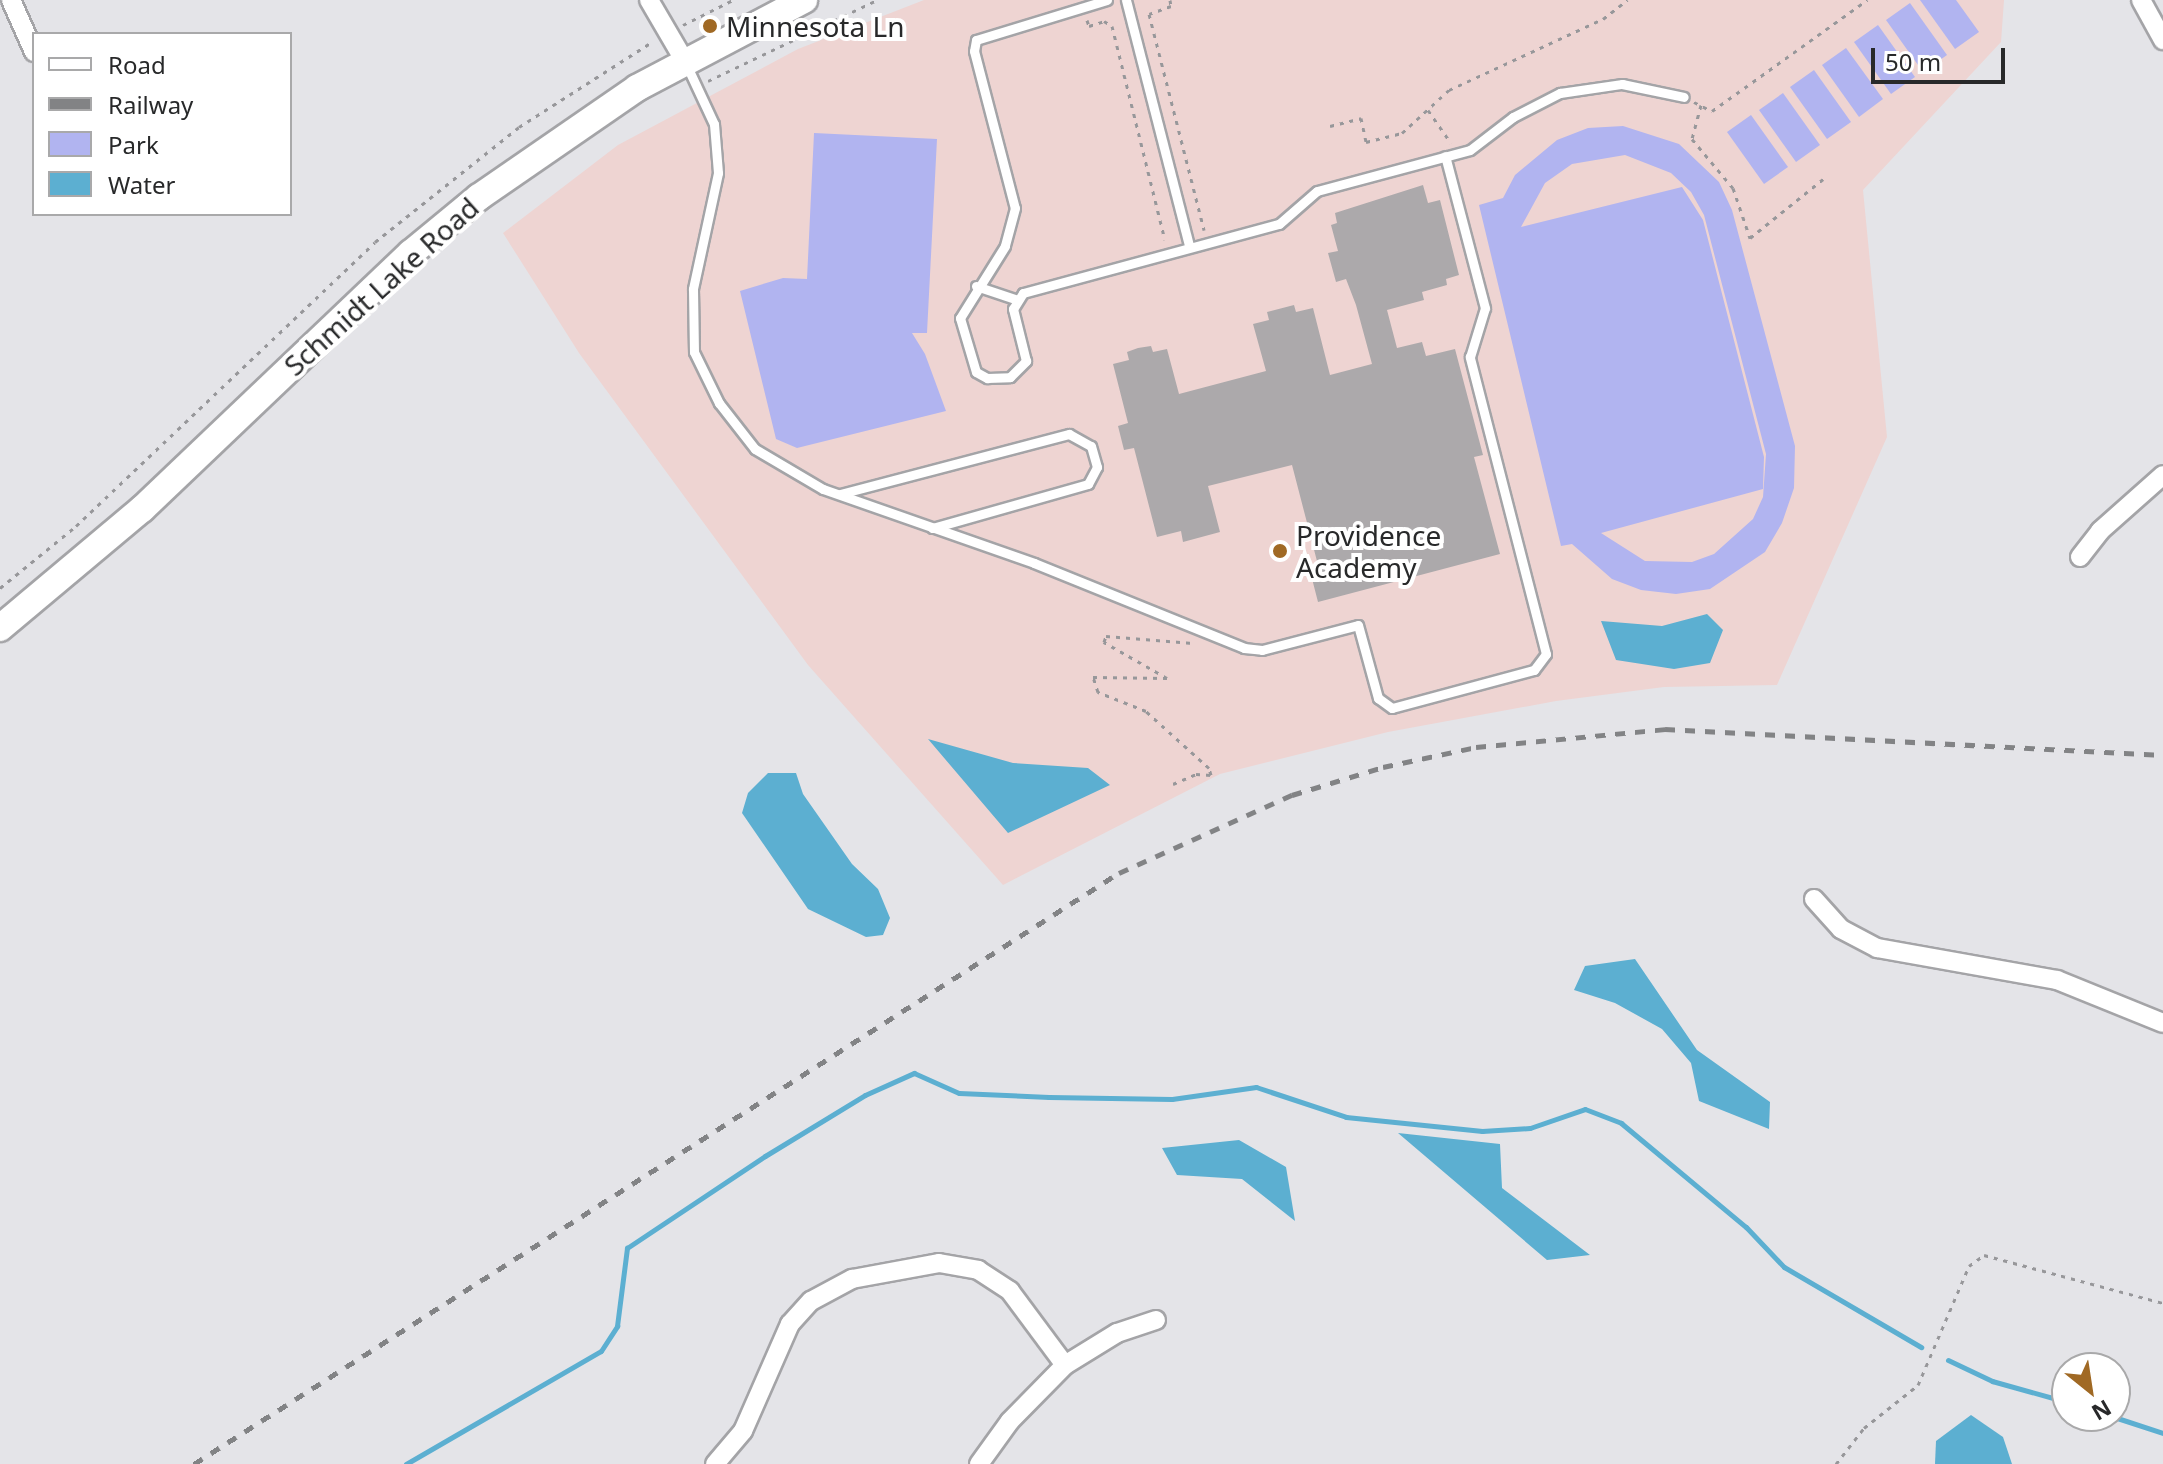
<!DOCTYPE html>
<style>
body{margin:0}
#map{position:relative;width:2163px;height:1464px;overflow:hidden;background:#e4e4e8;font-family:"Noto Sans",sans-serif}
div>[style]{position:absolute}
.education>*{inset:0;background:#eed4d2}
.green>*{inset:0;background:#b1b4f0}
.water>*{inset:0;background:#5cafd1}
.stream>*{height:5px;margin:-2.5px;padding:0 2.5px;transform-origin:2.5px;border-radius:2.5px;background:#5cafd1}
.building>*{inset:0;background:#aca9ab}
.path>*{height:3px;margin-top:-1.5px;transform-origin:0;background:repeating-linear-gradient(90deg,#97979a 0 4px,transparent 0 10px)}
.roads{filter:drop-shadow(2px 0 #a4a4a7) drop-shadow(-2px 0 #a4a4a7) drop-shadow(0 2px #a4a4a7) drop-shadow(0 -2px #a4a4a7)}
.lane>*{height:9px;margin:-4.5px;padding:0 4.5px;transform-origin:4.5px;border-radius:4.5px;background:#fff}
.street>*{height:18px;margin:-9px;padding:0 9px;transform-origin:9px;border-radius:9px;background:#fff}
.secondary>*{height:26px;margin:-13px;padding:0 13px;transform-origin:13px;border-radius:13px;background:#fff}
.rail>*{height:5px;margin-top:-2.5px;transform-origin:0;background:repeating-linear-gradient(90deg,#828385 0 10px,transparent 0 20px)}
.dots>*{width:22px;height:22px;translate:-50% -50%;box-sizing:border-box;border:4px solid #fff;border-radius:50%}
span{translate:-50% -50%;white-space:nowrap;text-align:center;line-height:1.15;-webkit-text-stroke:8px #fff;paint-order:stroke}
.poi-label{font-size:28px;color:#28292a}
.left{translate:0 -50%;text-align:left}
.street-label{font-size:28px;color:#28292a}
.legend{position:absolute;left:32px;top:32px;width:260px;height:184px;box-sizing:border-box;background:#fff;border:2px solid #a9a9aa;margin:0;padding:10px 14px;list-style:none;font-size:24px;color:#28292a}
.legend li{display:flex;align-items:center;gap:16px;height:40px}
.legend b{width:40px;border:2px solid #a9a9aa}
.north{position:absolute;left:2051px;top:1352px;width:80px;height:80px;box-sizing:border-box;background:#fff;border:2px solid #a9a9aa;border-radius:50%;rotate:150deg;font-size:22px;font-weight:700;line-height:32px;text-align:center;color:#28292a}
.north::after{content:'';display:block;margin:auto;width:28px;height:36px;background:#a06924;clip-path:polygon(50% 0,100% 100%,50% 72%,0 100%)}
.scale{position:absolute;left:1871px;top:48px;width:134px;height:36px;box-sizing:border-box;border:4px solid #28292a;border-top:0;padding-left:10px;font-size:24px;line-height:28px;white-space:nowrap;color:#28292a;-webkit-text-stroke:6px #fff;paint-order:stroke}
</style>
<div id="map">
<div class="education">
<div style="clip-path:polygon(924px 0,2004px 0,2001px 42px,1863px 190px,1887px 437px,1777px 685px,1664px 687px,1556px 701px,1388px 732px,1220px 774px,1003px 885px,808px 665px,579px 353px,503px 233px,618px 145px,798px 49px)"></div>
</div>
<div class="green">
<div style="clip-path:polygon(1920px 0,1956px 0,1979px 32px,1955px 49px)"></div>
<div style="clip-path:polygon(1910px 3px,1947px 55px,1923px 72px,1886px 20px)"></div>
<div style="clip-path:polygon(1878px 25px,1915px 77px,1891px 94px,1854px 42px)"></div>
<div style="clip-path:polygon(1846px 48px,1883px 99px,1859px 117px,1822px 65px)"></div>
<div style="clip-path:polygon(1814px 70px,1851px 122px,1827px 139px,1790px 87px)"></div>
<div style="clip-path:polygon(1783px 93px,1820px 145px,1796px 162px,1759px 110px)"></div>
<div style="clip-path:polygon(1751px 115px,1788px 167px,1764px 184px,1727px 132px)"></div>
<div style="clip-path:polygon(evenodd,1623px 126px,1679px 144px,1719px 182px,1732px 210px,1795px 446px,1794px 488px,1782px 523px,1765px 552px,1710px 589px,1676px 594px,1641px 590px,1612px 579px,1572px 544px,1561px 546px,1479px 205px,1503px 198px,1515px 175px,1557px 140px,1588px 128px,1623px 126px,1625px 155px,1671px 173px,1691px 192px,1704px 215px,1766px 454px,1763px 497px,1753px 519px,1714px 554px,1692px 562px,1645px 561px,1601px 533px,1763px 489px,1764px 457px,1703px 220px,1682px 187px,1521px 227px,1545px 183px,1572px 164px,1625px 155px)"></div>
<div style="clip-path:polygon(814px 133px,937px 139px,927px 333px,912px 333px,925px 354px,946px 411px,797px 448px,776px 439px,740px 291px,783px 278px,807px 279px)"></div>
</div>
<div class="water">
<div style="clip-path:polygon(1707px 614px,1723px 630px,1710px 663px,1674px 669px,1616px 660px,1601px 621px,1662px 626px)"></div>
<div style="clip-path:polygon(928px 739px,1013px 763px,1088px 768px,1110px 785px,1008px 833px)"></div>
<div style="clip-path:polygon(768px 773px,796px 773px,803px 794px,852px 864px,878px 889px,890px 918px,883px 935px,866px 937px,808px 909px,742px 813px,748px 793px)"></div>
<div style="clip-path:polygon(1635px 959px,1697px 1050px,1770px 1102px,1769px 1129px,1699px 1101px,1691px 1063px,1662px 1029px,1615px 1003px,1574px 990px,1585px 966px)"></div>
<div style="clip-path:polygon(1398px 1133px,1500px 1144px,1502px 1188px,1590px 1255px,1547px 1260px)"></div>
<div style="clip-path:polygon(1239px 1140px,1286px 1167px,1295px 1221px,1242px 1179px,1177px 1175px,1162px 1148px)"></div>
<div style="clip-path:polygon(1971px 1415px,2003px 1437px,2012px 1464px,1935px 1464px,1936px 1441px)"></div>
</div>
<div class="stream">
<div style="left:1948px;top:1360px;width:49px;rotate:25.5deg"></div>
<div style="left:1992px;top:1381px;width:78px;rotate:15.6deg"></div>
<div style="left:2111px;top:1416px;width:55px;rotate:18.1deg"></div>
<div style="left:406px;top:1464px;width:225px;rotate:-30.1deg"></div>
<div style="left:601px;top:1351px;width:30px;rotate:-57deg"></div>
<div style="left:617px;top:1326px;width:79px;rotate:-82.7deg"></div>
<div style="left:627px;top:1248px;width:166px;rotate:-33.7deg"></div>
<div style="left:765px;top:1156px;width:117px;rotate:-31.4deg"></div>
<div style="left:865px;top:1095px;width:54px;rotate:-24.2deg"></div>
<div style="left:914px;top:1073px;width:49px;rotate:24deg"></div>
<div style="left:959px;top:1093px;width:90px;rotate:2.5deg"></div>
<div style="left:1049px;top:1097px;width:123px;rotate:0.9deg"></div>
<div style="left:1172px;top:1099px;width:85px;rotate:-8.1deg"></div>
<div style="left:1256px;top:1087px;width:95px;rotate:18.4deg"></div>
<div style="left:1346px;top:1117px;width:137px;rotate:5.9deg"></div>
<div style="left:1482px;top:1131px;width:48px;rotate:-3.6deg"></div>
<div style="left:1530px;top:1128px;width:58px;rotate:-19.1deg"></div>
<div style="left:1585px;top:1109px;width:39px;rotate:21deg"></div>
<div style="left:1621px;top:1123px;width:163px;rotate:39.8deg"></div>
<div style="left:1746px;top:1227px;width:55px;rotate:46.5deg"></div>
<div style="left:1784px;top:1267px;width:159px;rotate:30.3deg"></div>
</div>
<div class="building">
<div style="clip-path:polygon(1423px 185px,1428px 203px,1440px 200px,1459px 275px,1446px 279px,1447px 285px,1422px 292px,1424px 300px,1387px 310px,1397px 348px,1422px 342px,1426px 356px,1455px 349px,1483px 455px,1474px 457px,1500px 554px,1318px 602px,1309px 567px,1318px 565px,1292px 465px,1208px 486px,1220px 532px,1183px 542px,1181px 531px,1157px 537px,1134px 448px,1124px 450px,1118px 426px,1128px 423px,1113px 364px,1129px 360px,1127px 352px,1138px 348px,1151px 346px,1153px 352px,1167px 349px,1179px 394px,1266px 371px,1253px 324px,1269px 320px,1267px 312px,1294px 305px,1296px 312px,1313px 308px,1330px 375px,1372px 364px,1356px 305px,1346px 279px,1336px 282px,1328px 253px,1338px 251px,1331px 225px,1337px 223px,1335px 213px)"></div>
</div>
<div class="path">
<div style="left:1170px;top:0;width:6px;rotate:81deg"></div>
<div style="left:1171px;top:6px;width:23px;rotate:160deg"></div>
<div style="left:1149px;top:14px;width:223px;rotate:75.7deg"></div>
<div style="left:1087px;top:20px;width:6px;rotate:72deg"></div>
<div style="left:1089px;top:26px;width:16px;rotate:-18deg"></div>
<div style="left:1104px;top:21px;width:9px;rotate:32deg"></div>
<div style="left:1112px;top:26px;width:220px;rotate:76.1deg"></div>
<div style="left:683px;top:25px;width:56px;rotate:-26.6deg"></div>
<div style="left:708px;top:81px;width:187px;rotate:-25.6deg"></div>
<div style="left:1694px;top:102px;width:20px;rotate:27deg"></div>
<div style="left:1712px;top:111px;width:191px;rotate:-35.6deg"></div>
<div style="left:1701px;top:105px;width:35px;rotate:105deg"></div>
<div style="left:1692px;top:139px;width:64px;rotate:50.1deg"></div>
<div style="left:1733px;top:188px;width:53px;rotate:71.2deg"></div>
<div style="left:1750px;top:238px;width:94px;rotate:-38.9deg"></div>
<div style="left:1428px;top:110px;width:40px;rotate:55.1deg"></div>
<div style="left:1330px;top:126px;width:32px;rotate:-14deg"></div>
<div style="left:1361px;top:118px;width:25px;rotate:78deg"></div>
<div style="left:1366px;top:142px;width:37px;rotate:-14deg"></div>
<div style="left:1402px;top:133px;width:64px;rotate:-42.5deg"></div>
<div style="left:1449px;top:90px;width:170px;rotate:-24.8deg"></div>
<div style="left:1603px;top:19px;width:31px;rotate:-38deg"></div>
<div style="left:0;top:588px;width:98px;rotate:-39.2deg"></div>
<div style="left:76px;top:526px;width:412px;rotate:-43.5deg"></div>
<div style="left:375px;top:242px;width:184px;rotate:-38.6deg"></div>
<div style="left:519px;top:127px;width:158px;rotate:-32.6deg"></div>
<div style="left:1173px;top:784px;width:25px;rotate:-23deg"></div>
<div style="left:1196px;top:774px;width:15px;rotate:4deg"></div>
<div style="left:1211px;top:775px;width:7px;rotate:-106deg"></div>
<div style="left:1209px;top:768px;width:85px;rotate:-137.9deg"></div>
<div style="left:1146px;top:711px;width:52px;rotate:-158.4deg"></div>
<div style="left:1098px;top:692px;width:16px;rotate:-108deg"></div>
<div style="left:1093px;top:677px;width:74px;rotate:0.8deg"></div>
<div style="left:1167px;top:678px;width:73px;rotate:-150.3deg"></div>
<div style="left:1104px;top:642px;width:6px;rotate:-72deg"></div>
<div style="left:1106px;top:636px;width:87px;rotate:4.6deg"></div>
<div style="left:1836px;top:1464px;width:46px;rotate:-52.1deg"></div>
<div style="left:1864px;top:1428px;width:69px;rotate:-38.5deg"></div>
<div style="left:1918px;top:1385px;width:129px;rotate:-66.8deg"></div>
<div style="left:1969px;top:1266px;width:19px;rotate:-36deg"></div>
<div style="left:1984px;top:1255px;width:185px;rotate:15deg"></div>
</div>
<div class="roads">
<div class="lane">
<div style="left:1107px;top:0;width:137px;rotate:163deg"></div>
<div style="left:976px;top:40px;width:11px;rotate:100deg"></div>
<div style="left:974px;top:51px;width:162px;rotate:75.4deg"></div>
<div style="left:1015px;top:208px;width:39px;rotate:105deg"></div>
<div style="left:1005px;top:246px;width:85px;rotate:122deg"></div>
<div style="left:960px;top:318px;width:56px;rotate:73.5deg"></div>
<div style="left:976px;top:372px;width:13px;rotate:29deg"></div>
<div style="left:987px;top:378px;width:23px;rotate:-2deg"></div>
<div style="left:1010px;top:377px;width:23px;rotate:-45deg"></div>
<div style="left:1026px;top:361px;width:54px;rotate:-104deg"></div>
<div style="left:1013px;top:309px;width:19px;rotate:-58deg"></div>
<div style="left:1023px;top:293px;width:265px;rotate:-15.1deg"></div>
<div style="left:1279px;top:224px;width:50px;rotate:-41deg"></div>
<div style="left:1317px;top:191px;width:158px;rotate:-15deg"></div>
<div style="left:1470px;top:150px;width:54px;rotate:-37.5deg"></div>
<div style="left:1513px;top:117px;width:53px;rotate:-27.1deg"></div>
<div style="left:1560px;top:93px;width:63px;rotate:-8.3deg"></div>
<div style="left:1622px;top:84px;width:63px;rotate:11.8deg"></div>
<div style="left:1126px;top:0;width:254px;rotate:75.6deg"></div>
<div style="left:686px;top:64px;width:66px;rotate:65deg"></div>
<div style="left:714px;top:124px;width:49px;rotate:85.3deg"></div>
<div style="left:718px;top:173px;width:119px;rotate:102.2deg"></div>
<div style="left:693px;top:289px;width:63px;rotate:89.1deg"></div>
<div style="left:694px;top:352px;width:57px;rotate:63.9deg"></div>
<div style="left:719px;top:403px;width:58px;rotate:52deg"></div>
<div style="left:755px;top:449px;width:79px;rotate:30.5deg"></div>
<div style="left:823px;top:489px;width:224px;rotate:19.3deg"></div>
<div style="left:1034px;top:563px;width:227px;rotate:22deg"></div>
<div style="left:1244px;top:648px;width:18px;rotate:6deg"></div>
<div style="left:1262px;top:650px;width:99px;rotate:-14.6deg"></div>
<div style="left:1358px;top:625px;width:76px;rotate:74.7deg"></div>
<div style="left:1378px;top:698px;width:17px;rotate:36deg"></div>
<div style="left:1392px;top:708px;width:147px;rotate:-15deg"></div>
<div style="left:1534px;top:670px;width:20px;rotate:-53deg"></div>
<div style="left:1546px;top:654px;width:307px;rotate:-104.4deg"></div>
<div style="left:1470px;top:357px;width:51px;rotate:-73deg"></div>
<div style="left:1485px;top:308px;width:157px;rotate:-104.7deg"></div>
<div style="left:976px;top:286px;width:41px;rotate:18.4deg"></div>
<div style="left:840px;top:494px;width:237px;rotate:-14.7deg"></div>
<div style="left:1069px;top:434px;width:25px;rotate:29deg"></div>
<div style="left:1091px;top:446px;width:22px;rotate:74deg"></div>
<div style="left:1097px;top:467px;width:19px;rotate:118deg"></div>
<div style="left:1088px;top:484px;width:162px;rotate:164.2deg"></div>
</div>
<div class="street">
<div style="left:11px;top:0;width:57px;rotate:66.1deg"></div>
<div style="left:649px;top:0;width:69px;rotate:59.7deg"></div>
<div style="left:2141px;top:0;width:46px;rotate:61.2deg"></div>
<div style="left:2080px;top:557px;width:33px;rotate:-52deg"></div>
<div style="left:2100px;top:531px;width:84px;rotate:-41.6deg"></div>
<div style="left:1814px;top:899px;width:40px;rotate:48deg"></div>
<div style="left:1841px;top:929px;width:41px;rotate:27.8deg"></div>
<div style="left:1877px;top:948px;width:183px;rotate:10.1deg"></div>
<div style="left:2057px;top:980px;width:114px;rotate:22.1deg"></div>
<div style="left:715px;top:1464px;width:43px;rotate:-49.7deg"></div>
<div style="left:743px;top:1431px;width:117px;rotate:-66.3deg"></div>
<div style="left:790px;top:1324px;width:31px;rotate:-48deg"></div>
<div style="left:811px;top:1301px;width:47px;rotate:-28.2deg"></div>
<div style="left:852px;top:1279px;width:88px;rotate:-10.4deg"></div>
<div style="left:939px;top:1263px;width:40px;rotate:10deg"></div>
<div style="left:978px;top:1270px;width:38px;rotate:33deg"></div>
<div style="left:1010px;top:1291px;width:92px;rotate:53.4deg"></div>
<div style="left:979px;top:1464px;width:53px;rotate:-54.2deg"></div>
<div style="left:1010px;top:1421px;width:78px;rotate:-45.5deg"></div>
<div style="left:1065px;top:1365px;width:61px;rotate:-31.6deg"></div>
<div style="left:1117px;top:1333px;width:41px;rotate:-18.4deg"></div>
</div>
<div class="secondary">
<div style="left:0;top:628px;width:185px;rotate:-40deg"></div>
<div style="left:142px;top:509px;width:371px;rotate:-43.6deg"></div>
<div style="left:411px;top:253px;width:88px;rotate:-39.5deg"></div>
<div style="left:479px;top:197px;width:192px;rotate:-34.6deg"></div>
<div style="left:637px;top:88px;width:189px;rotate:-27.8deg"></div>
</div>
</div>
<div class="rail">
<div style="left:194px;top:1464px;width:1098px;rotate:-32.58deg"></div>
<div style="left:1119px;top:873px;width:190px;rotate:-24.3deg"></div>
<div style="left:1292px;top:795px;width:95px;rotate:-17.1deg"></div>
<div style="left:1383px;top:767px;width:95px;rotate:-12.1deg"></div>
<div style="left:1476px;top:747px;width:190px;rotate:-5.4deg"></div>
<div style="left:1665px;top:729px;width:499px;rotate:3deg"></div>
</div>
<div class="dots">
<div style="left:710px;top:26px;background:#a06924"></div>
<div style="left:1280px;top:551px;background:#a06924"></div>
</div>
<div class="poi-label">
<span class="left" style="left:726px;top:26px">Minnesota Ln</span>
<span class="left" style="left:1296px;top:551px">Providence<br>Academy</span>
</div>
<div class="street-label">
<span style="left:381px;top:286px;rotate:-42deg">Schmidt Lake Road</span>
</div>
<ul class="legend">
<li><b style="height:10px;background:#fff"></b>Road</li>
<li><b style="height:10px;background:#828385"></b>Railway</li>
<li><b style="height:22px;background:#b1b4f0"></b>Park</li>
<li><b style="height:22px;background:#5cafd1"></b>Water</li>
</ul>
<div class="north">N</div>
<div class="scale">50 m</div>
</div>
